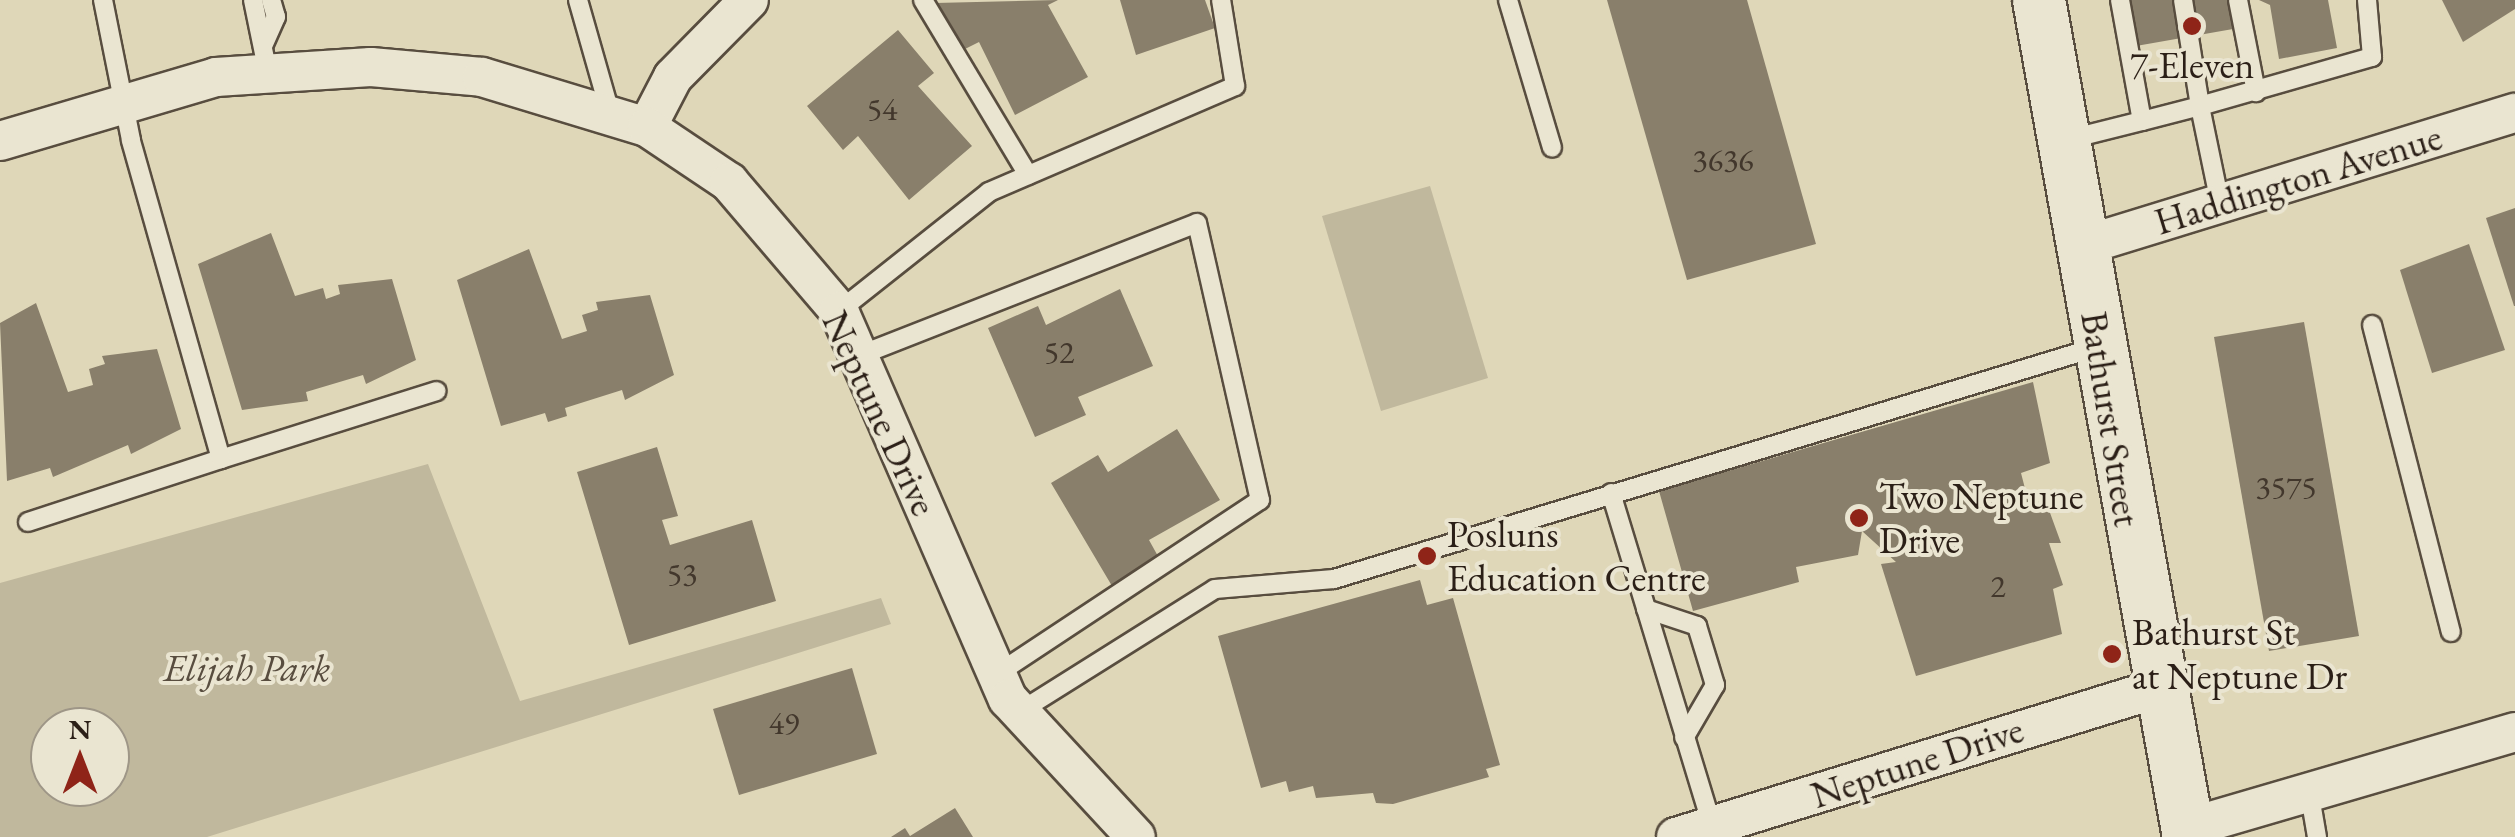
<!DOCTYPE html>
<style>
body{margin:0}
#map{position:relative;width:2515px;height:837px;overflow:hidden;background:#dfd7b8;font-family:"EB Garamond",serif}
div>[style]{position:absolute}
.green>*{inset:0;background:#c0b89d}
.building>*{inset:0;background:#897f6b}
.roads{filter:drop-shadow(2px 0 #584d3f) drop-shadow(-2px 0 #584d3f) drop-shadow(0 2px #584d3f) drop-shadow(0 -2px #584d3f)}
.service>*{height:18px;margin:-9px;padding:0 9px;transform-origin:9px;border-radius:9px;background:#eae5d1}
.minor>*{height:38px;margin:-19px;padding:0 19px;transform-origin:19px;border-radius:19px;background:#eae5d1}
.secondary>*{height:52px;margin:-26px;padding:0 26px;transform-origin:26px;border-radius:26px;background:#eae5d1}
.dots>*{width:28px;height:28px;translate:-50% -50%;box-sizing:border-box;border:5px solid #eae5d1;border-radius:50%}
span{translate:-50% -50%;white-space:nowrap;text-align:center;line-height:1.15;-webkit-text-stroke:8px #eae5d1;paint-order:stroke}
.number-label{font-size:32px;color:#42372c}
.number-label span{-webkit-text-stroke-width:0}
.poi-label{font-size:38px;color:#2b1f17}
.left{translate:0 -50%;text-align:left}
.street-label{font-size:38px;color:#2b1f17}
.park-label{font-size:38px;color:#584d3f;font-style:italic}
.north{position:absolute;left:30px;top:707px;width:100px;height:100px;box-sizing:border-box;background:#eae5d1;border:2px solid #9e9687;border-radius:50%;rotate:0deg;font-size:28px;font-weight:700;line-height:40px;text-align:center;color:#2b1f17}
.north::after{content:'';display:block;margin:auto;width:35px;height:45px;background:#8f2418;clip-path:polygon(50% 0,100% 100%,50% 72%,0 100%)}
</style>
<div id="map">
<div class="green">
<div style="clip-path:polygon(1430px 186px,1488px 378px,1381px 411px,1322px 216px)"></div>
<div style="clip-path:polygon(evenodd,428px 464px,520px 701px,881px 598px,891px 624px,207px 837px,0 837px,0 583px,428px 464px,50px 727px,110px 727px,110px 787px,50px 787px,50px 727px)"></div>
</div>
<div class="building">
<div style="clip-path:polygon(1058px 0,1048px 5px,1088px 77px,1015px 115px,979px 42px,961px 51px,935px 3px)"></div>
<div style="clip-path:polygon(1120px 0,1205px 0,1215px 28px,1136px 55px)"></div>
<div style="clip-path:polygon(1607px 0,1747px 0,1816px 244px,1687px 280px)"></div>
<div style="clip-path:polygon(2127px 0,2228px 0,2233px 29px,2136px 46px)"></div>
<div style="clip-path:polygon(2259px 0,2328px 0,2337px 48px,2279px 59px,2270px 5px)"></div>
<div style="clip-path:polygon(2442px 0,2515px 0,2515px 9px,2463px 42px)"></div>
<div style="clip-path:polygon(898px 30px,934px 73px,918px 86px,972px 146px,909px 200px,858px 136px,843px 150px,807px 106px)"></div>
<div style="clip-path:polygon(2515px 208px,2515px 306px,2514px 306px,2486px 218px)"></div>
<div style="clip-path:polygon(271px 233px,295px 296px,323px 288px,326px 299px,340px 294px,338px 285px,392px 279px,416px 360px,366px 384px,363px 375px,306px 392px,308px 401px,242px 410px,198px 264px)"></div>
<div style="clip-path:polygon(2469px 244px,2505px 350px,2432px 373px,2400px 270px)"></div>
<div style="clip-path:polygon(529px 249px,562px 339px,587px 331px,582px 315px,598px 310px,596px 302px,650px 295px,674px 375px,625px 400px,622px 390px,565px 408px,567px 416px,548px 422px,545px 413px,501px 426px,457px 280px)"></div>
<div style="clip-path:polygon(1120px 289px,1153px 366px,1078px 397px,1086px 415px,1035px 437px,988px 328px,1038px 306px,1046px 325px)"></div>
<div style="clip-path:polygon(36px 303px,68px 392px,93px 385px,89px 369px,105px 364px,102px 356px,157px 349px,181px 429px,131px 454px,128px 445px,53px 477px,50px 468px,7px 481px,0 323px)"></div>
<div style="clip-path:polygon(2304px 322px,2359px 636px,2269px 651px,2214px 337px)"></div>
<div style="clip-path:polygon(2033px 382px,2050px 463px,2021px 473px,2029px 504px,2045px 499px,2061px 543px,2049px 543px,2063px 585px,2053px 589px,2062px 634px,1916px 676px,1881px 564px,1896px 562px,1862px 531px,1858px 555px,1796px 567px,1799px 582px,1693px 611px,1659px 491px)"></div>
<div style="clip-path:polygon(1177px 429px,1220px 500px,1149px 540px,1159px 558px,1112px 586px,1051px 483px,1098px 455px,1108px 472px)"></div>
<div style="clip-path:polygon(657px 447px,678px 516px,662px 520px,670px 545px,752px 520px,776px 601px,629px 645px,577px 472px)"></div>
<div style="clip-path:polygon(1420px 580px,1427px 605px,1453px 598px,1500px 765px,1486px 769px,1489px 777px,1393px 804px,1376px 803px,1373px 793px,1316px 798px,1313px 786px,1289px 792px,1286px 781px,1261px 788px,1218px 636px)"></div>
<div style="clip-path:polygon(852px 668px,877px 754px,739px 795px,713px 709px)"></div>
<div style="clip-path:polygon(955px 808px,973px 837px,891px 837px,905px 828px,910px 836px)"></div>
</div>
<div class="roads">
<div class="service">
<div style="left:253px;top:0;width:75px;rotate:78.4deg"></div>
<div style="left:578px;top:0;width:113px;rotate:74.1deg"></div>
<div style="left:923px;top:0;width:204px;rotate:59deg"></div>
<div style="left:1508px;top:0;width:154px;rotate:73.4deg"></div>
<div style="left:2120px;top:0;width:123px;rotate:79.7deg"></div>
<div style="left:2142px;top:121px;width:60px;rotate:-14.5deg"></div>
<div style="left:2200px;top:106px;width:107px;rotate:-99.1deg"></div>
<div style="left:2238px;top:0;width:94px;rotate:78.9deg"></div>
<div style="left:263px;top:46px;width:32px;rotate:-66deg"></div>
<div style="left:276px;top:17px;width:18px;rotate:-106deg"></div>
<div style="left:2070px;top:139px;width:74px;rotate:-14deg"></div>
<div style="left:2220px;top:203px;width:99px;rotate:-101.7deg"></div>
<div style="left:2200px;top:106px;width:179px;rotate:-15.9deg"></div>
<div style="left:2372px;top:57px;width:57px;rotate:-95deg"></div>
<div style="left:839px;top:311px;width:191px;rotate:-38.4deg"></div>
<div style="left:989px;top:192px;width:268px;rotate:-23.3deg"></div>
<div style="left:1235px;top:86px;width:87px;rotate:-99.2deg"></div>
<div style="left:2372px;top:325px;width:317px;rotate:75.6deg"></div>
<div style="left:858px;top:356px;width:364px;rotate:-21.4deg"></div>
<div style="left:1197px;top:223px;width:284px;rotate:77.2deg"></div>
<div style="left:1260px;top:500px;width:313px;rotate:146.5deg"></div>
<div style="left:221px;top:459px;width:226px;rotate:-17.5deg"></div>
<div style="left:1611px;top:493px;width:348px;rotate:73.1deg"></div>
<div style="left:28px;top:522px;width:203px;rotate:-18.1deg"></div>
<div style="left:221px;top:459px;width:331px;rotate:-105.8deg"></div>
<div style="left:131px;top:140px;width:143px;rotate:-101.3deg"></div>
<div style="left:1646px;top:609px;width:54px;rotate:18.4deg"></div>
<div style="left:1697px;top:626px;width:62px;rotate:73deg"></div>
<div style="left:1715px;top:685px;width:61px;rotate:120.3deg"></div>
<div style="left:1019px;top:712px;width:231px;rotate:-32.1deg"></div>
<div style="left:1215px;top:589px;width:119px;rotate:-4.8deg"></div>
<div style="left:1334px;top:579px;width:797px;rotate:-16.91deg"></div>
<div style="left:2310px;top:796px;width:42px;rotate:80.3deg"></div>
</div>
<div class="minor">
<div style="left:647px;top:127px;width:56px;rotate:-62.5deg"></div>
<div style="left:673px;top:77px;width:108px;rotate:-45.4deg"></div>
<div style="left:0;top:141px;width:225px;rotate:-16.5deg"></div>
<div style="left:216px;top:77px;width:155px;rotate:-3.7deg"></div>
<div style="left:371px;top:67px;width:111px;rotate:5.1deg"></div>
<div style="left:482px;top:77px;width:172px;rotate:16.9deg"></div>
<div style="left:647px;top:127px;width:99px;rotate:33.9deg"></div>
<div style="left:729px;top:182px;width:170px;rotate:49.5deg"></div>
<div style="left:839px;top:311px;width:423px;rotate:66.5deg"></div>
<div style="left:1008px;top:699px;width:188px;rotate:47.2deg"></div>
<div style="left:2082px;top:246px;width:453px;rotate:-17.1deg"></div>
<div style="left:2187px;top:828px;width:342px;rotate:-16.3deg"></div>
<div style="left:1676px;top:837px;width:505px;rotate:-17.14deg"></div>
</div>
<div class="secondary">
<div style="left:2039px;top:0;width:850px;rotate:79.84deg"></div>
</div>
</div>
<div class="dots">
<div style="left:2192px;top:26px;background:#8f2418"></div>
<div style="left:1859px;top:518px;background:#8f2418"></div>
<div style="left:1427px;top:556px;background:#8f2418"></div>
<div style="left:2112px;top:654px;background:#8f2418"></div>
</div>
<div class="number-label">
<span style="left:882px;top:109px">54</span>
<span style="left:1723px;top:160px">3636</span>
<span style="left:1059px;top:352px">52</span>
<span style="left:2286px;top:487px">3575</span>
<span style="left:682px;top:574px">53</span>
<span style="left:1998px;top:586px">2</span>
<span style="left:784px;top:723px">49</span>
</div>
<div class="poi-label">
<span style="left:2192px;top:65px">7-Eleven</span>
<span class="left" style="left:1879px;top:518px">Two Neptune<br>Drive</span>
<span class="left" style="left:1447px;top:556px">Posluns<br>Education Centre</span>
<span class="left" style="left:2132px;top:654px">Bathurst St<br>at Neptune Dr</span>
</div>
<div class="street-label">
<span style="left:2298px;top:179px;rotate:-17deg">Haddington Avenue</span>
<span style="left:880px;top:413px;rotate:65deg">Neptune Drive</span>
<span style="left:2111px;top:419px;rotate:81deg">Bathurst Street</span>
<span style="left:1917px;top:762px;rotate:-18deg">Neptune Drive</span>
</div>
<div class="park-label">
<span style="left:247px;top:668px">Elijah Park</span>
</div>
<div class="north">N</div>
</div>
